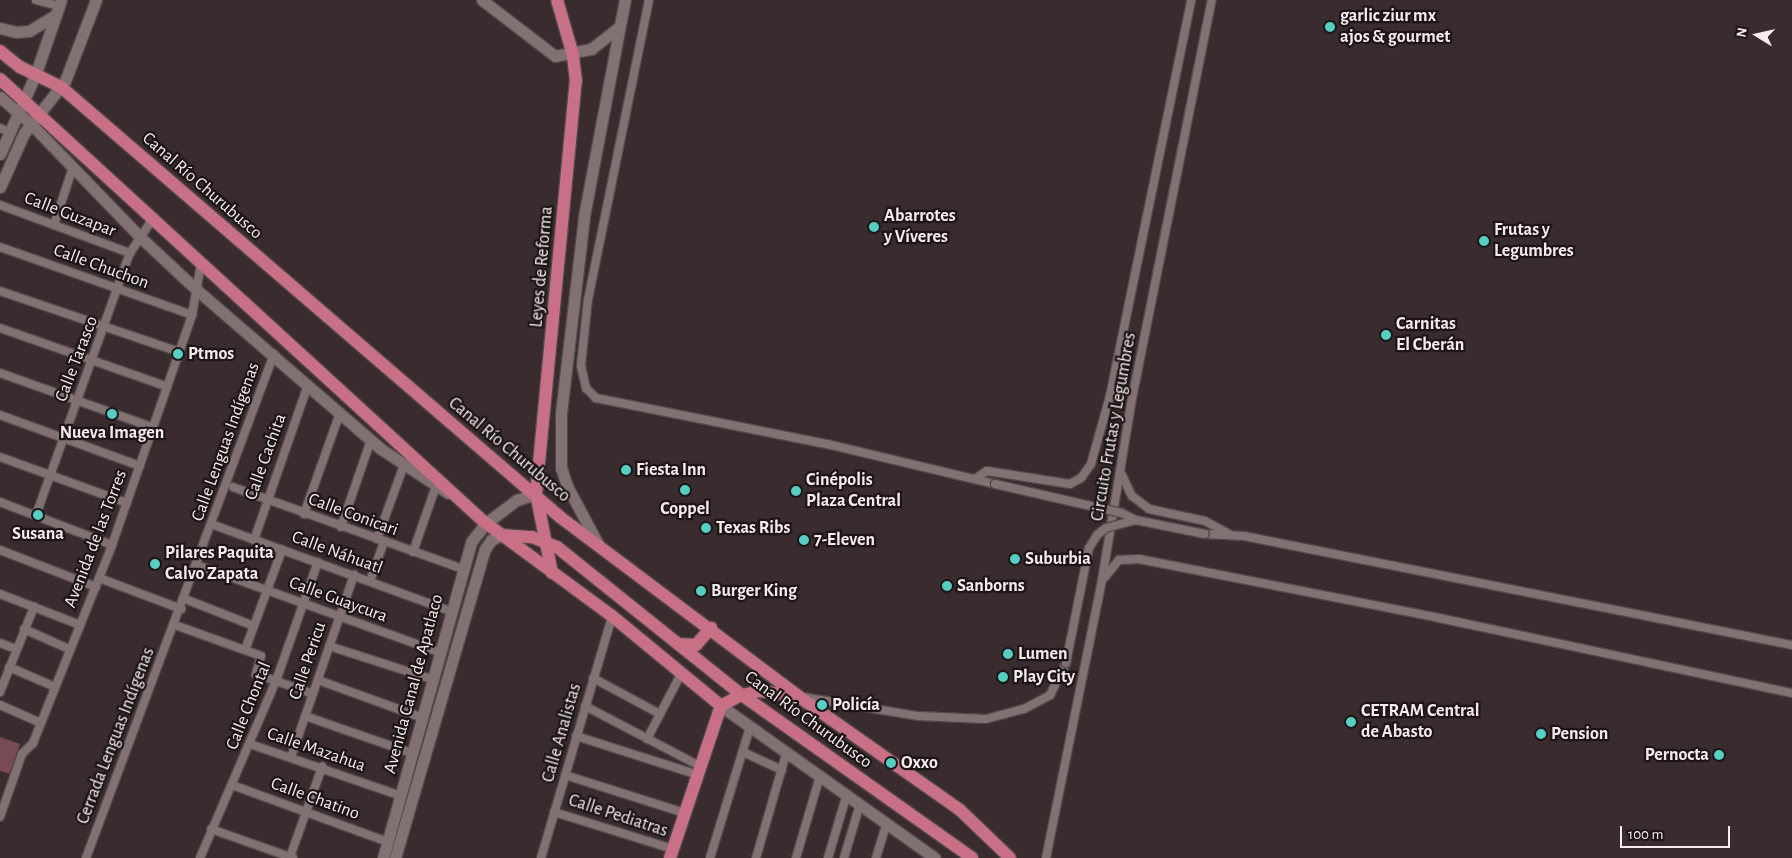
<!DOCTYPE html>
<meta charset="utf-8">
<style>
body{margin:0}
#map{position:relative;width:1792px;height:858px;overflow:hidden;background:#392b2e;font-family:"Alegreya Sans",sans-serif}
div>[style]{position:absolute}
.green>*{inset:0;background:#784a54}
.roads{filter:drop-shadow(1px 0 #53484a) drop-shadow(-1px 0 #53484a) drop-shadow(0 1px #53484a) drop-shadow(0 -1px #53484a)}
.street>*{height:8px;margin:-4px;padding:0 4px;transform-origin:4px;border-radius:4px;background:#817173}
.secondary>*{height:11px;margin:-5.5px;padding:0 5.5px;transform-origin:5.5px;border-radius:5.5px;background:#817173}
.primary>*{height:12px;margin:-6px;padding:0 6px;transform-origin:6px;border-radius:6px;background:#c87186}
.bridges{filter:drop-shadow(1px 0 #53484a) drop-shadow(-1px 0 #53484a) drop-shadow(0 1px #53484a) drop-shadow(0 -1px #53484a)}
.street-bridge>*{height:8px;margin:-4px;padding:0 4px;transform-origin:4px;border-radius:4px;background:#817173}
.dots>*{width:14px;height:14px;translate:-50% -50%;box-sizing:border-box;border:2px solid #1c1617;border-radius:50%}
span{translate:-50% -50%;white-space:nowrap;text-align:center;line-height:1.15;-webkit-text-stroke:4.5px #1c1617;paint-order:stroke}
.poi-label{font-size:18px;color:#f5ebed;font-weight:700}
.left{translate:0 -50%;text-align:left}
.right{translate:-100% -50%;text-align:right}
.street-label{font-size:18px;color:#f5ebed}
.north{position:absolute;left:1732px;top:10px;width:50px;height:50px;-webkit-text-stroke:4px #1c1617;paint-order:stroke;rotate:280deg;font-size:14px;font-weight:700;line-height:20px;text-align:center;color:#f5ebed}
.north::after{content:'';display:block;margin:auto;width:18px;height:22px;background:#f5ebed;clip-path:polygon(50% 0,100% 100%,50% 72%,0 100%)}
.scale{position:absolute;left:1620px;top:826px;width:110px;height:22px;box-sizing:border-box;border:2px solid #f5ebed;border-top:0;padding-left:6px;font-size:15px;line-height:18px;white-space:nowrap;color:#f5ebed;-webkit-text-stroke:4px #1c1617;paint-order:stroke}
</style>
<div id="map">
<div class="green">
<div style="clip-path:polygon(0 737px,20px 744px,10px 774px,0 771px)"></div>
</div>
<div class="roads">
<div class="street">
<div style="left:36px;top:0;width:24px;rotate:15deg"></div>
<div style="left:649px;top:0;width:305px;rotate:101.5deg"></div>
<div style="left:588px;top:299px;width:67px;rotate:96deg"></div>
<div style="left:581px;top:366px;width:23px;rotate:77deg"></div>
<div style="left:586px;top:388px;width:14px;rotate:45deg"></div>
<div style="left:596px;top:398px;width:236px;rotate:11.3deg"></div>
<div style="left:827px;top:444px;width:173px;rotate:13.4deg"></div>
<div style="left:0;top:128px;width:11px;rotate:22deg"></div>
<div style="left:0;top:205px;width:139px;rotate:20.3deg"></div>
<div style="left:54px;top:225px;width:61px;rotate:-71.9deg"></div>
<div style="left:0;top:247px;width:204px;rotate:19.5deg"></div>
<div style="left:0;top:291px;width:189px;rotate:18.8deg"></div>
<div style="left:0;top:328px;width:176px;rotate:19.3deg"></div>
<div style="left:0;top:373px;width:161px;rotate:19.6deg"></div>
<div style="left:0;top:415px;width:149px;rotate:20deg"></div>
<div style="left:0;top:457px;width:135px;rotate:19.9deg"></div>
<div style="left:1122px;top:475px;width:23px;rotate:65deg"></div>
<div style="left:1132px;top:496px;width:21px;rotate:37deg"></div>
<div style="left:1149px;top:509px;width:57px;rotate:12.1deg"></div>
<div style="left:1205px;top:521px;width:26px;rotate:28deg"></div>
<div style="left:975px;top:479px;width:14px;rotate:-34deg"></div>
<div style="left:987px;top:471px;width:84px;rotate:8.9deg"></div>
<div style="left:1070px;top:484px;width:13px;rotate:-29deg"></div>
<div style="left:1081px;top:478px;width:17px;rotate:-54deg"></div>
<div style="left:1091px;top:464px;width:71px;rotate:-74.4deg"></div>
<div style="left:1110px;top:396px;width:404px;rotate:-78.4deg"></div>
<div style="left:233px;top:487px;width:244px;rotate:19.6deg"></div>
<div style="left:0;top:502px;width:120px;rotate:21deg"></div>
<div style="left:304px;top:514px;width:107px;rotate:-70.4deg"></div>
<div style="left:36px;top:515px;width:278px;rotate:-70.3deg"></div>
<div style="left:130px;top:253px;width:43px;rotate:-56.3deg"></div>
<div style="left:211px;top:524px;width:258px;rotate:20deg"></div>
<div style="left:341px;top:527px;width:92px;rotate:-71deg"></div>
<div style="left:1205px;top:534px;width:39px;rotate:3deg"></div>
<div style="left:1244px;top:536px;width:559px;rotate:11.25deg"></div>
<div style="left:377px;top:539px;width:79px;rotate:-70deg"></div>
<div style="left:254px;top:540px;width:164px;rotate:-70.8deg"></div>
<div style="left:0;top:550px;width:103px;rotate:21.1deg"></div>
<div style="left:413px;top:552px;width:70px;rotate:-70.8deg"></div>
<div style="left:197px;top:565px;width:259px;rotate:19.8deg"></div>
<div style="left:1105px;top:577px;width:22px;rotate:-51deg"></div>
<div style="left:1119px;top:560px;width:20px;rotate:-3deg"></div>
<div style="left:1139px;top:559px;width:306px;rotate:11.1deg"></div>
<div style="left:1439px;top:618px;width:361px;rotate:12deg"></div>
<div style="left:99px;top:578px;width:88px;rotate:20.7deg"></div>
<div style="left:370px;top:581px;width:41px;rotate:-70.3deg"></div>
<div style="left:0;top:594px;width:86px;rotate:21.2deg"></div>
<div style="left:185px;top:599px;width:74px;rotate:21.4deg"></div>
<div style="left:175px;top:625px;width:91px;rotate:19.8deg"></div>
<div style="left:261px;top:656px;width:19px;rotate:106deg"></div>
<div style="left:256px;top:674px;width:60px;rotate:19.3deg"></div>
<div style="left:24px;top:629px;width:49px;rotate:24deg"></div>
<div style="left:0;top:643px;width:17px;rotate:21deg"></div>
<div style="left:329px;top:646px;width:110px;rotate:17.9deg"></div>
<div style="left:245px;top:650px;width:107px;rotate:-69.7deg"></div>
<div style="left:9px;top:667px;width:50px;rotate:23.5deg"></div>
<div style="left:593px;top:678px;width:76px;rotate:28.2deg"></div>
<div style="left:318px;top:680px;width:112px;rotate:19.9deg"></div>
<div style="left:0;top:692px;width:92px;rotate:-68.2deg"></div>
<div style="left:803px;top:697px;width:117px;rotate:9.4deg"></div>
<div style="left:918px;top:716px;width:68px;rotate:2.5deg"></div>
<div style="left:986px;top:719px;width:39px;rotate:-15deg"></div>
<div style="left:1024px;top:709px;width:30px;rotate:-28deg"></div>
<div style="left:1050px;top:695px;width:36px;rotate:-63deg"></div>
<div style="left:0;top:705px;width:45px;rotate:23.7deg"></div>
<div style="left:585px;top:706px;width:130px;rotate:27.6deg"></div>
<div style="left:305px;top:716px;width:115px;rotate:19.2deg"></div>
<div style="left:576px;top:736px;width:128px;rotate:17.7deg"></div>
<div style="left:647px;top:739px;width:73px;rotate:-62.4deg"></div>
<div style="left:250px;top:744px;width:160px;rotate:19deg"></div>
<div style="left:743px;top:752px;width:43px;rotate:24.8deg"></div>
<div style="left:291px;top:757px;width:193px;rotate:-70.9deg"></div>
<div style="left:565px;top:775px;width:126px;rotate:17.6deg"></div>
<div style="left:232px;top:785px;width:166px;rotate:20.1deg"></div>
<div style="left:554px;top:812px;width:125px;rotate:17.3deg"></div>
<div style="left:0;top:817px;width:67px;rotate:-70.8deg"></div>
<div style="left:22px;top:754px;width:16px;rotate:-45deg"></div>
<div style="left:33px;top:743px;width:213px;rotate:-68.2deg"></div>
<div style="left:112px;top:545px;width:244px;rotate:-70.8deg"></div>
<div style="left:192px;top:315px;width:52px;rotate:-80deg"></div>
<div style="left:211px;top:829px;width:87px;rotate:19.5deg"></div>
<div style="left:290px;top:857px;width:96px;rotate:-70.4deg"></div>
<div style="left:86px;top:858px;width:538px;rotate:-69.54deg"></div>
<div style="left:200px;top:858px;width:193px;rotate:-66.8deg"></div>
<div style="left:276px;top:681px;width:126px;rotate:-70.6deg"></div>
<div style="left:541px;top:858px;width:252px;rotate:-73.6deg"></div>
<div style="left:710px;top:858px;width:137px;rotate:-73deg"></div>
<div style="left:756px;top:858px;width:108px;rotate:-73.9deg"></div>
<div style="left:796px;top:858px;width:85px;rotate:-73.7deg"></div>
<div style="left:828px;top:858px;width:67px;rotate:-73.5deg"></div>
<div style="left:844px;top:858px;width:56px;rotate:-73.5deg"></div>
<div style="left:876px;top:858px;width:37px;rotate:-73deg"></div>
<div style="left:1046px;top:858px;width:284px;rotate:-78.6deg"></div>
<div style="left:1102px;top:580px;width:178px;rotate:-80.6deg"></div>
<div style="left:1131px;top:404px;width:412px;rotate:-78.7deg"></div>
</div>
<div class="secondary">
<div style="left:482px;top:0;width:92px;rotate:37.5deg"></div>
<div style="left:555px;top:56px;width:37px;rotate:-11deg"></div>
<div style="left:591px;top:49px;width:36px;rotate:-38deg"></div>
<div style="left:0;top:28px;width:16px;rotate:14deg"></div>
<div style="left:16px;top:32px;width:13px;rotate:-4deg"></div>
<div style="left:29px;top:31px;width:31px;rotate:-31deg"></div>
<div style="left:0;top:97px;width:41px;rotate:41.1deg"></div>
<div style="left:31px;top:124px;width:156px;rotate:46deg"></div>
<div style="left:139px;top:236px;width:81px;rotate:43deg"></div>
<div style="left:198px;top:291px;width:242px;rotate:40.8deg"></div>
<div style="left:381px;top:449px;width:80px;rotate:33.3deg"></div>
<div style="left:0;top:154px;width:89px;rotate:-66deg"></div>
<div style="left:36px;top:73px;width:77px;rotate:-71.1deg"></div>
<div style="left:0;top:187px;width:59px;rotate:-66deg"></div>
<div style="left:24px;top:133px;width:66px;rotate:-51.7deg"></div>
<div style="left:65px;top:81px;width:87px;rotate:-69.1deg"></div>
<div style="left:599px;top:546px;width:68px;rotate:-118.1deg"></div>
<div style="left:567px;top:486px;width:19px;rotate:-108deg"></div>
<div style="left:561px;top:468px;width:55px;rotate:-90deg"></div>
<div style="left:561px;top:413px;width:198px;rotate:-83.3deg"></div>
<div style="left:584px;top:216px;width:220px;rotate:-79.3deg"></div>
<div style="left:721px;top:706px;width:262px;rotate:35.4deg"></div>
<div style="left:383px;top:858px;width:328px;rotate:-74.4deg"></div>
<div style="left:471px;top:542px;width:24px;rotate:-52deg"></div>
<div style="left:486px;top:523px;width:39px;rotate:-37deg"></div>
<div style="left:517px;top:500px;width:20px;rotate:-18deg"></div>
<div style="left:395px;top:858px;width:322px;rotate:-73.8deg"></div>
<div style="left:485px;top:549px;width:11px;rotate:-56deg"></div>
<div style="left:491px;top:540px;width:11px;rotate:-27deg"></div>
</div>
<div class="primary">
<div style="left:0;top:51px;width:26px;rotate:39deg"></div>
<div style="left:20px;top:67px;width:46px;rotate:26deg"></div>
<div style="left:61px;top:87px;width:659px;rotate:40.75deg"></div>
<div style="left:560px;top:517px;width:298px;rotate:36.9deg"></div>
<div style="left:798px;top:696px;width:198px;rotate:35.1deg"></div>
<div style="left:960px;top:810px;width:69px;rotate:43.8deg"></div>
<div style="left:0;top:79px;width:655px;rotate:42.46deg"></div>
<div style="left:483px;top:521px;width:160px;rotate:36.4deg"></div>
<div style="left:612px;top:616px;width:141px;rotate:39.5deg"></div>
<div style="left:501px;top:535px;width:31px;rotate:4deg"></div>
<div style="left:532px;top:537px;width:27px;rotate:22deg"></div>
<div style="left:557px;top:547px;width:237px;rotate:38.7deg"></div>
<div style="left:742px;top:695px;width:282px;rotate:35.3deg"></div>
<div style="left:552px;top:573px;width:81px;rotate:-101.4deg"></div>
<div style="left:536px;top:494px;width:415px;rotate:-84.5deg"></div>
<div style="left:576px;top:81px;width:26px;rotate:-97deg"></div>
<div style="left:573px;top:55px;width:57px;rotate:-106.2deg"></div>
<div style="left:679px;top:644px;width:17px;rotate:3deg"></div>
<div style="left:696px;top:645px;width:23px;rotate:-49deg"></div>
<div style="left:670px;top:858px;width:160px;rotate:-71.5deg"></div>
<div style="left:721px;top:706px;width:21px;rotate:-29deg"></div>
<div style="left:739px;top:696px;width:21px;rotate:-14deg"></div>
<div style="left:759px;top:691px;width:35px;rotate:7deg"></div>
</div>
</div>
<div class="bridges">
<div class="street-bridge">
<div style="left:995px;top:484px;width:130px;rotate:12.9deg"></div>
<div style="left:1122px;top:513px;width:16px;rotate:27deg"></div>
<div style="left:1066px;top:663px;width:117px;rotate:-78.7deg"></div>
<div style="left:1089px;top:548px;width:15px;rotate:-58deg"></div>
<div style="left:1097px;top:535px;width:11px;rotate:-38deg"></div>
<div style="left:1106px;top:528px;width:31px;rotate:-15deg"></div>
<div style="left:1136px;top:520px;width:70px;rotate:11.5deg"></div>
</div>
</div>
<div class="dots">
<div style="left:1330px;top:27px;background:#56cec2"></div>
<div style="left:874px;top:227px;background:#56cec2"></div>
<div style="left:1484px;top:241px;background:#56cec2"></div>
<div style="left:1386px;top:335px;background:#56cec2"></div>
<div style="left:178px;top:354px;background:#56cec2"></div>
<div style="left:112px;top:414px;background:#56cec2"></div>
<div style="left:626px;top:470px;background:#56cec2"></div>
<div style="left:685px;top:490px;background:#56cec2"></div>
<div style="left:796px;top:491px;background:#56cec2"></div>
<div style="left:38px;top:515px;background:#56cec2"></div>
<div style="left:706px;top:528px;background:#56cec2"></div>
<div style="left:804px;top:540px;background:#56cec2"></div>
<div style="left:1015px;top:559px;background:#56cec2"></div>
<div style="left:155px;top:564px;background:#56cec2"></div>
<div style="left:947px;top:586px;background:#56cec2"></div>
<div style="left:701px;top:591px;background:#56cec2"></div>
<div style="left:1008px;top:654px;background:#56cec2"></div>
<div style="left:1003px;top:677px;background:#56cec2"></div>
<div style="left:822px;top:705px;background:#56cec2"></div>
<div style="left:1351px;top:722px;background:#56cec2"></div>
<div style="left:1541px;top:734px;background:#56cec2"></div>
<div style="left:1719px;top:755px;background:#56cec2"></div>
<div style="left:891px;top:763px;background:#56cec2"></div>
</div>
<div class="poi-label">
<span class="left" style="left:1340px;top:27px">garlic ziur mx<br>ajos &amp; gourmet</span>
<span class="left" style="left:884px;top:227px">Abarrotes<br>y Víveres</span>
<span class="left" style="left:1494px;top:241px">Frutas y<br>Legumbres</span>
<span class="left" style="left:1396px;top:335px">Carnitas<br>El Cberán</span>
<span class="left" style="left:188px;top:354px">Ptmos</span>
<span style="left:112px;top:433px">Nueva Imagen</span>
<span class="left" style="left:636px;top:470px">Fiesta Inn</span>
<span class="left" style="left:806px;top:491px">Cinépolis<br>Plaza Central</span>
<span style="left:685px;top:509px">Coppel</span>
<span class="left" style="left:716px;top:528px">Texas Ribs</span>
<span style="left:38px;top:534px">Susana</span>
<span class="left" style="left:814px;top:540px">7-Eleven</span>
<span class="left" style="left:165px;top:564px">Pilares Paquita<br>Calvo Zapata</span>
<span class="left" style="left:1025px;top:559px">Suburbia</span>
<span class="left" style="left:957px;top:586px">Sanborns</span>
<span class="left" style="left:711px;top:591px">Burger King</span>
<span class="left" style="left:1018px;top:654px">Lumen</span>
<span class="left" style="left:1013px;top:677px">Play City</span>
<span class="left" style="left:832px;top:705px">Policía</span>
<span class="left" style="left:1361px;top:722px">CETRAM Central<br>de Abasto</span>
<span class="left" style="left:1551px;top:734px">Pension</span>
<span class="right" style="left:1709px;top:755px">Pernocta</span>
<span class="left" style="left:901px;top:763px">Oxxo</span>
</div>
<div class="street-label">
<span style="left:202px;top:186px;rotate:41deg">Canal Río Churubusco</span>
<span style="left:70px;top:215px;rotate:21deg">Calle Guzapar</span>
<span style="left:101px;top:267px;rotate:20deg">Calle Chuchon</span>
<span style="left:542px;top:267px;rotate:-85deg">Leyes de Reforma</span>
<span style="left:77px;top:359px;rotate:-69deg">Calle Tarasco</span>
<span style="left:1114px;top:427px;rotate:-80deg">Circuito Frutas y Legumbres</span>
<span style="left:226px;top:442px;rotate:-70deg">Calle Lenguas Indígenas</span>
<span style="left:509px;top:450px;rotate:40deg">Canal Río Churubusco</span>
<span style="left:266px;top:457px;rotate:-70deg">Calle Cachita</span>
<span style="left:353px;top:515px;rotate:20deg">Calle Conicari</span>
<span style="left:96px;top:539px;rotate:-69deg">Avenida de las Torres</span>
<span style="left:337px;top:553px;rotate:20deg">Calle Náhuatl</span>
<span style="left:338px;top:600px;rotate:20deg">Calle Guaycura</span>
<span style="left:308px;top:661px;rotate:-71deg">Calle Pericu</span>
<span style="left:414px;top:684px;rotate:-75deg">Avenida Canal de Apatlaco</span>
<span style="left:249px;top:706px;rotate:-68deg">Calle Chontal</span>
<span style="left:808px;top:720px;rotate:36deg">Canal Río Churubusco</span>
<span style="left:562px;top:733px;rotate:-74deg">Calle Analistas</span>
<span style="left:116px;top:736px;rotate:-69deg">Cerrada Lenguas Indígenas</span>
<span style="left:316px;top:750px;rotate:19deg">Calle Mazahua</span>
<span style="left:315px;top:799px;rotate:20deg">Calle Chatino</span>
<span style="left:618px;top:816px;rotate:18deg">Calle Pediatras</span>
</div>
<div class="north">N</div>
<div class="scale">100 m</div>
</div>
